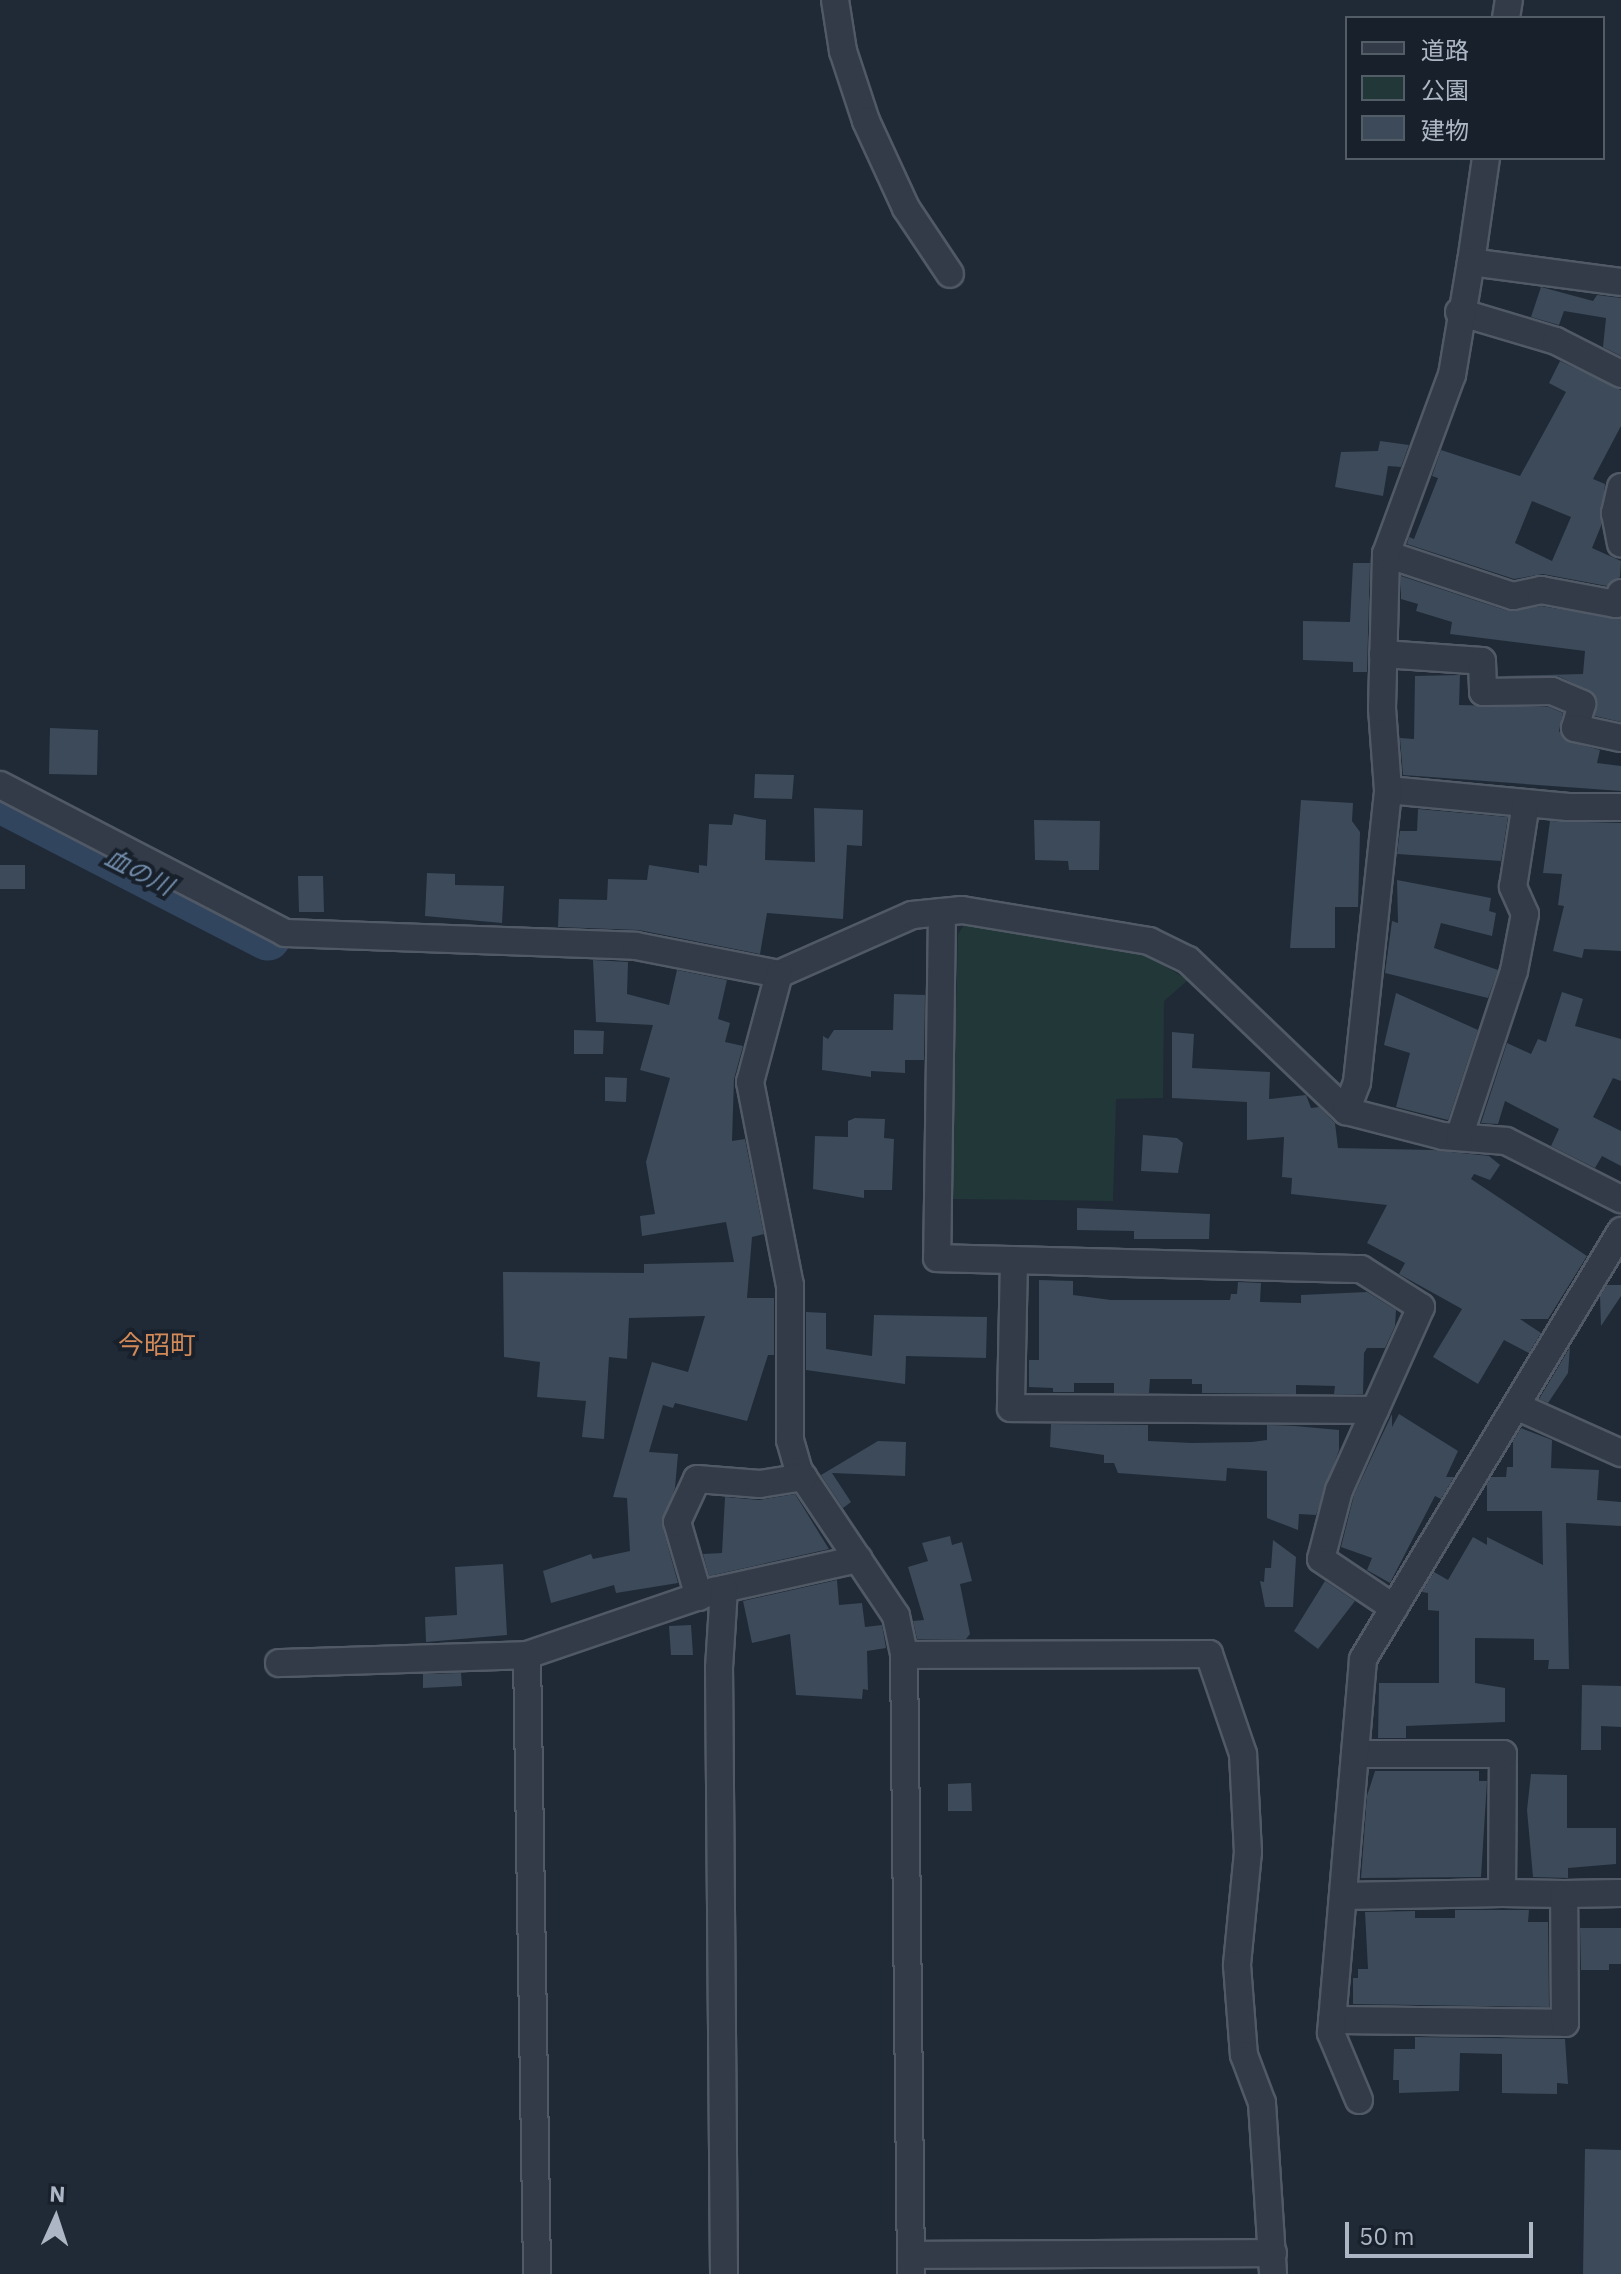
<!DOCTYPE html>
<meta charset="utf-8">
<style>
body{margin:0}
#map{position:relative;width:1621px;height:2274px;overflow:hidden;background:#1f2a36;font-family:"IBM Plex Sans","Noto Sans JP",sans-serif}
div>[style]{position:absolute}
.green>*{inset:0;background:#223738}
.river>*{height:46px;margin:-23px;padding:0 23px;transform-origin:23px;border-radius:23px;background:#32455e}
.building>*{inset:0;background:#3d4a59}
.roads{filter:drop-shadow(2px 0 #505965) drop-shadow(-2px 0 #505965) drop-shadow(0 2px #505965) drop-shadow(0 -2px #505965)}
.minor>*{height:26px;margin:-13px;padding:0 13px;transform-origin:13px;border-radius:13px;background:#323b47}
span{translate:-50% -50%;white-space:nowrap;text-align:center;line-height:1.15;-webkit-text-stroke:8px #18212b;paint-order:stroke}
.water-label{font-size:24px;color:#748ead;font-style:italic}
.quarter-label{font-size:26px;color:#d38a58}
.legend{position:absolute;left:1345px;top:16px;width:260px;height:144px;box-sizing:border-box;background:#18212b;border:2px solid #535d68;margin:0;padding:10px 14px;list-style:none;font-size:24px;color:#acb6c4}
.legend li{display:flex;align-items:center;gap:16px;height:40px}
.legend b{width:40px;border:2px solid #535d68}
.north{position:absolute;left:16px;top:2178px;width:80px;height:80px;-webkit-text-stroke:6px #18212b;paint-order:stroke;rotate:3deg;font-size:22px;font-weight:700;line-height:32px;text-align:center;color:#acb6c4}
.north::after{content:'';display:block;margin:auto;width:28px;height:36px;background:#acb6c4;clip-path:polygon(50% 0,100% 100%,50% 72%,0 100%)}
.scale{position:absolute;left:1345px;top:2222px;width:188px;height:36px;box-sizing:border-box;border:4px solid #acb6c4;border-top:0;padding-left:10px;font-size:24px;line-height:28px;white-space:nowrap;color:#acb6c4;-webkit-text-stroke:6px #18212b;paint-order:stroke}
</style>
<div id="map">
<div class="green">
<div style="clip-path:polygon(967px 921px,1136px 949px,1188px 980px,1164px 1001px,1163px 1098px,1116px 1099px,1113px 1201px,951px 1199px,958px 934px)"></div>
</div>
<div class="river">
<div style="left:0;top:800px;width:301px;rotate:27.2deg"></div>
</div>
<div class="building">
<div style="clip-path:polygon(1541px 287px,1593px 301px,1597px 295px,1621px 298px,1621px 356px,1603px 347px,1606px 318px,1564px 311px,1559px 325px,1531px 317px)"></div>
<div style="clip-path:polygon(evenodd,1560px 361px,1621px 390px,1621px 426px,1593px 479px,1605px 484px,1601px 526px,1592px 548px,1621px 561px,1620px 577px,1607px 586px,1543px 574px,1514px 579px,1407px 544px,1409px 537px,1414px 539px,1438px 478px,1432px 476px,1441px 450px,1520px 476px,1566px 392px,1549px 383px,1560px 361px,1532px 501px,1571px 517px,1552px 561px,1515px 543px,1532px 501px)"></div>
<div style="clip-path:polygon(1380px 441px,1409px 445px,1401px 467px,1388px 466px,1383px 496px,1335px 487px,1341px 452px,1378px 451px)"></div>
<div style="clip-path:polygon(1353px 563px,1370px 563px,1367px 672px,1353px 672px,1353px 662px,1303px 660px,1303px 621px,1350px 622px)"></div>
<div style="clip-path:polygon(1401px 576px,1508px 611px,1541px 606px,1621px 619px,1621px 722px,1595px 716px,1594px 693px,1558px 676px,1502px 676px,1583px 674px,1585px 651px,1450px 634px,1452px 622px,1416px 611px,1418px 604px,1401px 599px)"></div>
<div style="clip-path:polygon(1460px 675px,1459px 705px,1549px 707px,1563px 713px,1559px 731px,1565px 740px,1600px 750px,1597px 763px,1621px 766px,1621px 791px,1403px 775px,1400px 738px,1414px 739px,1415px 676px)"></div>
<div style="clip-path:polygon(50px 728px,98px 730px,97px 775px,49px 774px)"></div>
<div style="clip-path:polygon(755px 774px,794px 775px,792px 799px,754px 798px)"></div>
<div style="clip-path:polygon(1301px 800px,1353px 803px,1352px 821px,1360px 832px,1358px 907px,1335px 907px,1335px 948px,1290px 948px)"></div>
<div style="clip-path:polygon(814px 808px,863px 810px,862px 846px,847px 845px,843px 919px,767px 913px,760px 954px,639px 930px,558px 927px,559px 899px,607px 900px,608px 879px,647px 880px,649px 865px,699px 873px,699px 865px,707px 866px,709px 824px,732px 825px,734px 814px,766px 820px,765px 860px,815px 862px)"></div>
<div style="clip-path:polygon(1418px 809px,1508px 817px,1501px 861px,1397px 854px,1400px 831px,1417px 831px)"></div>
<div style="clip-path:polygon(1034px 820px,1100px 821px,1099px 870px,1069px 870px,1068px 861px,1035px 860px)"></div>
<div style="clip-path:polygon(1550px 821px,1621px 823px,1621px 951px,1584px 949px,1582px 958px,1553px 951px,1564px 906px,1558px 905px,1562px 874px,1543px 873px)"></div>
<div style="clip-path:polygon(0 865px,25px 865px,25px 889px,0 889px)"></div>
<div style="clip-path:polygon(427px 873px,455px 874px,455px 885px,504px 886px,502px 923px,425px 916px)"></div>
<div style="clip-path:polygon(298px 876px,323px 876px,324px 912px,299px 912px)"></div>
<div style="clip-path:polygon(1397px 880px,1491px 898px,1489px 911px,1496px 913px,1492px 936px,1441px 923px,1434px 948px,1498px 970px,1488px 998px,1385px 973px,1392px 921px,1398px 923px)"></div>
<div style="clip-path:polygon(593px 960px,628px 962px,627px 994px,669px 1005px,677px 970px,727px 980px,718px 1019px,730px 1023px,725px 1042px,743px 1046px,734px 1079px,732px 1141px,745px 1139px,764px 1234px,752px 1237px,747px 1298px,774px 1298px,774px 1355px,768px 1355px,747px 1421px,675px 1403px,673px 1408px,663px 1405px,649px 1452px,678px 1454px,675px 1488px,662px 1525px,678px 1583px,616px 1593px,614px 1585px,551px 1603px,543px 1571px,591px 1554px,593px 1559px,630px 1551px,627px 1498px,613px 1497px,652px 1362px,688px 1372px,705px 1316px,629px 1318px,627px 1359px,609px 1357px,604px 1439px,582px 1437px,586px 1401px,537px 1397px,540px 1362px,504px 1357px,503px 1272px,644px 1273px,644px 1264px,734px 1262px,726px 1222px,642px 1236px,640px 1216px,655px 1214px,646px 1162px,670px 1078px,640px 1070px,653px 1025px,596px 1022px)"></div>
<div style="clip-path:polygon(1562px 992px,1583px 999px,1575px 1026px,1621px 1039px,1621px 1081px,1613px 1078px,1593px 1117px,1621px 1131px,1621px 1166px,1602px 1156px,1595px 1168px,1551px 1146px,1559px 1129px,1505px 1101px,1498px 1124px,1481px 1123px,1507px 1043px,1531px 1054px,1538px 1039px,1546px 1042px)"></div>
<div style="clip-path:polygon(1396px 993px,1478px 1030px,1448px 1120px,1396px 1107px,1410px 1053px,1384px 1045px)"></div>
<div style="clip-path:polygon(894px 994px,925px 995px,924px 1060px,905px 1060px,905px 1073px,871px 1071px,871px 1077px,822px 1070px,823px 1036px,828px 1039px,834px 1030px,893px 1030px)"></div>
<div style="clip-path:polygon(574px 1030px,604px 1031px,603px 1054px,574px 1054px)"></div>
<div style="clip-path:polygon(1172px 1032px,1194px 1034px,1192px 1068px,1270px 1072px,1269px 1099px,1306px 1095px,1311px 1108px,1319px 1107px,1335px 1123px,1338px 1148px,1433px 1150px,1489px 1156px,1500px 1165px,1490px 1180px,1474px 1174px,1471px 1179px,1587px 1256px,1548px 1319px,1520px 1319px,1541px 1333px,1529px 1353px,1504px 1340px,1478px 1384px,1433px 1357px,1462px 1309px,1399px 1274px,1405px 1263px,1367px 1243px,1387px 1205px,1291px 1194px,1292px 1178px,1282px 1177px,1284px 1137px,1247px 1140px,1247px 1102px,1172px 1098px)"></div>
<div style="clip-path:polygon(605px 1077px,627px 1078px,626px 1102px,605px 1101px)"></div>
<div style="clip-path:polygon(855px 1118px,885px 1119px,884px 1138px,894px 1139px,892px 1190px,864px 1190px,864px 1198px,813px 1189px,815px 1136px,848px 1137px,848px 1121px)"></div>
<div style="clip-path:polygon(1143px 1135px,1177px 1138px,1183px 1143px,1178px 1173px,1141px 1171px)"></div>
<div style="clip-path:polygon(1077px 1208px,1210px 1214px,1209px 1239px,1134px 1239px,1134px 1231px,1077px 1230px)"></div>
<div style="clip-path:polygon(1039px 1280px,1073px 1281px,1073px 1295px,1111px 1300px,1230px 1300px,1231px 1294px,1237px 1294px,1238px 1282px,1261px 1283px,1260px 1302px,1301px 1303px,1301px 1295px,1367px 1292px,1396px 1310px,1395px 1326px,1385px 1348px,1367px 1348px,1364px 1353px,1363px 1394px,1334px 1394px,1335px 1386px,1296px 1385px,1296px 1394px,1202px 1393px,1202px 1384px,1192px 1384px,1192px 1379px,1150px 1379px,1149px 1393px,1114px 1393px,1114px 1383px,1074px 1383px,1074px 1392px,1053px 1392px,1053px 1388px,1029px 1387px,1029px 1360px,1039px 1360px)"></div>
<div style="clip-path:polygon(1607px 1285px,1621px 1285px,1621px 1296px,1601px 1326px,1600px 1296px)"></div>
<div style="clip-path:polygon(806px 1312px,826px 1313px,826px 1349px,872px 1356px,874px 1315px,987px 1317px,986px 1358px,906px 1356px,905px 1384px,806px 1370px)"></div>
<div style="clip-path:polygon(1570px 1347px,1568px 1373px,1548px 1403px,1539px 1399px)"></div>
<div style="clip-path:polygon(1392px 1414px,1392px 1427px,1399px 1414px,1458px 1451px,1446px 1477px,1454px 1477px,1441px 1499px,1435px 1496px,1390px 1583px,1367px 1570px,1372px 1558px,1341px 1547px,1354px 1495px)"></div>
<div style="clip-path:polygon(1051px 1424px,1148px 1425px,1148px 1441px,1192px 1443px,1252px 1442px,1267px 1440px,1267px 1425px,1295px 1426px,1339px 1430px,1339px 1450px,1316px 1515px,1299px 1514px,1298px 1530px,1267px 1518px,1267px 1471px,1227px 1468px,1226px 1481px,1118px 1473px,1114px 1463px,1104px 1463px,1104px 1455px,1050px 1447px)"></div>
<div style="clip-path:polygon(1521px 1428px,1552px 1440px,1551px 1468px,1599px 1470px,1597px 1500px,1621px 1502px,1621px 1526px,1566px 1523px,1569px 1669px,1548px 1669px,1549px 1660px,1534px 1660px,1534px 1639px,1475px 1638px,1475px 1683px,1505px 1688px,1505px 1722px,1406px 1726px,1406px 1738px,1378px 1738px,1379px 1683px,1439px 1683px,1439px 1611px,1428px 1610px,1428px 1593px,1422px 1592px,1434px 1572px,1448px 1580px,1473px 1537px,1487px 1545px,1487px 1537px,1543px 1565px,1542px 1511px,1487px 1511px,1487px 1484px,1491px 1477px,1506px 1477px,1507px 1467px,1513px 1467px,1513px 1441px)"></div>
<div style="clip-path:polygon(878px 1441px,906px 1442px,905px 1476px,832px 1473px,851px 1502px,843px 1508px,821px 1475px)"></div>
<div style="clip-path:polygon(795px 1494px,829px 1549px,709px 1576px,703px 1554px,722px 1553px,725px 1497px,759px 1500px)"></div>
<div style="clip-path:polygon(950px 1536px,952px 1545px,962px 1542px,972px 1581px,960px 1584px,970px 1634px,966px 1639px,917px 1639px,913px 1621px,924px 1620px,908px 1567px,928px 1561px,922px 1543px)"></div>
<div style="clip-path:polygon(1273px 1540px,1296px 1557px,1293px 1607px,1265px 1607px,1260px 1581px,1264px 1582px,1265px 1568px,1271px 1568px)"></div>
<div style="clip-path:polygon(503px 1564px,507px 1635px,426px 1642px,425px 1617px,457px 1615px,455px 1567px)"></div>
<div style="clip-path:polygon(837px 1580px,839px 1605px,862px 1603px,865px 1627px,882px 1625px,886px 1648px,867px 1651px,868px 1690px,863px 1689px,862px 1699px,796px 1695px,790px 1634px,752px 1643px,743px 1601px)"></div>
<div style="clip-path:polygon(1325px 1581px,1355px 1601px,1318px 1649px,1294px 1631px)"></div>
<div style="clip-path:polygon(691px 1625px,693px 1655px,671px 1655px,669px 1626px)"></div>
<div style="clip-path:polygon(461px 1673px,462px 1686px,423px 1688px,423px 1674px)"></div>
<div style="clip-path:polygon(1582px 1685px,1621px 1686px,1621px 1727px,1601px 1726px,1601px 1750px,1581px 1750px)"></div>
<div style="clip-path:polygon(1375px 1771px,1479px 1771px,1479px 1781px,1487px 1781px,1481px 1877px,1361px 1878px,1367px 1796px)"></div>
<div style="clip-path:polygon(1531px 1774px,1567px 1775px,1567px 1828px,1616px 1828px,1616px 1864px,1568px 1868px,1568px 1878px,1533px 1877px,1527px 1810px)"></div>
<div style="clip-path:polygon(971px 1783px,972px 1811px,948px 1811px,948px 1784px)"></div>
<div style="clip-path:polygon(1455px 1910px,1529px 1910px,1528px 1922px,1548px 1922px,1549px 2007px,1353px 2004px,1353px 1978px,1358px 1978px,1358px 1969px,1368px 1969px,1365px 1912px,1415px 1911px,1415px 1918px,1455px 1918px)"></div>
<div style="clip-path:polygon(1580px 1928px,1621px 1928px,1621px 1964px,1609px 1964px,1609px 1970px,1581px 1970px)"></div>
<div style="clip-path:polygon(1415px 2037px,1565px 2039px,1568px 2084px,1557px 2083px,1557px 2094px,1502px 2093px,1502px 2054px,1460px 2053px,1459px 2091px,1399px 2093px,1399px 2080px,1393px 2080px,1394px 2049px,1415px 2049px)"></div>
<div style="clip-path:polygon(1585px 2149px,1621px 2150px,1621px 2274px,1583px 2274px)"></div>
</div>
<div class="roads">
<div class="minor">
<div style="left:835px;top:0;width:52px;rotate:81.1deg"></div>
<div style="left:843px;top:51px;width:74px;rotate:71.8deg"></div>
<div style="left:866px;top:121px;width:96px;rotate:65.3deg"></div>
<div style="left:906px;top:208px;width:79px;rotate:56.3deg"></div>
<div style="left:1506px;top:18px;width:18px;rotate:-81deg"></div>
<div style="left:1471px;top:262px;width:105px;rotate:-81.8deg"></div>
<div style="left:1459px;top:312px;width:101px;rotate:16.6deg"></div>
<div style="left:1556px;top:341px;width:73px;rotate:26.9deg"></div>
<div style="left:1621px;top:487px;width:27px;rotate:103deg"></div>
<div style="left:1615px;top:513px;width:31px;rotate:79deg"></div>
<div style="left:1386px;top:554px;width:134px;rotate:18.3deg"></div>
<div style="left:1513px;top:596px;width:29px;rotate:-12deg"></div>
<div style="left:1541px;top:590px;width:76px;rotate:10.6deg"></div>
<div style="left:1616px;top:604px;width:12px;rotate:-66deg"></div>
<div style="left:1383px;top:654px;width:99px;rotate:4deg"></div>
<div style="left:1482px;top:661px;width:31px;rotate:88deg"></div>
<div style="left:1483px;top:692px;width:69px;rotate:-0.8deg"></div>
<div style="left:1552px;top:691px;width:33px;rotate:23deg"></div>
<div style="left:1582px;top:704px;width:25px;rotate:106deg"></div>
<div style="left:1575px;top:728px;width:47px;rotate:12.3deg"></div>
<div style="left:0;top:785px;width:321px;rotate:27.4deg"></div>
<div style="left:285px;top:933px;width:351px;rotate:2.1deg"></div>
<div style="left:636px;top:946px;width:146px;rotate:11.1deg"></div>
<div style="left:779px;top:974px;width:145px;rotate:-23.9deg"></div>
<div style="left:912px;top:915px;width:50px;rotate:-5.7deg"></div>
<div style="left:962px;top:910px;width:190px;rotate:9.4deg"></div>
<div style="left:1149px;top:941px;width:43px;rotate:26deg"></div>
<div style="left:1188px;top:960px;width:219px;rotate:43.7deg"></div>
<div style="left:1346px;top:1111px;width:100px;rotate:14.5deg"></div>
<div style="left:1443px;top:1136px;width:63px;rotate:4.5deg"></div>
<div style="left:1506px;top:1141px;width:129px;rotate:26.8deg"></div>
<div style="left:1388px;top:790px;width:181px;rotate:5.4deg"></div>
<div style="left:1568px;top:807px;width:53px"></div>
<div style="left:942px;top:912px;width:346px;rotate:90.8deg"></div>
<div style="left:937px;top:1258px;width:424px;rotate:1.5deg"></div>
<div style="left:1361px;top:1269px;width:71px;rotate:32.3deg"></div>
<div style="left:1421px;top:1307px;width:201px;rotate:114.1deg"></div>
<div style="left:1339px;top:1490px;width:71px;rotate:104.6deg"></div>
<div style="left:1321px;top:1559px;width:88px;rotate:33.9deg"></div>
<div style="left:779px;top:974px;width:112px;rotate:105deg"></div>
<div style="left:750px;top:1082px;width:207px;rotate:78.9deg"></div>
<div style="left:790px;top:1285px;width:155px;rotate:90deg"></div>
<div style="left:790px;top:1440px;width:32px;rotate:74deg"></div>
<div style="left:799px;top:1471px;width:174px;rotate:56.2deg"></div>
<div style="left:896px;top:1616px;width:40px;rotate:78deg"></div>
<div style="left:904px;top:1655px;width:619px;rotate:89.35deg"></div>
<div style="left:1346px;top:1111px;width:31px;rotate:-69deg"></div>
<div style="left:1357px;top:1082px;width:294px;rotate:-83.9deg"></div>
<div style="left:1388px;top:790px;width:82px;rotate:-94.2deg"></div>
<div style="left:1382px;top:708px;width:154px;rotate:-88.5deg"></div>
<div style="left:1386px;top:554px;width:191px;rotate:-69.8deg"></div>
<div style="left:1452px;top:375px;width:115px;rotate:-80.5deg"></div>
<div style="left:1471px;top:262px;width:151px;rotate:7.6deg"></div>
<div style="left:1459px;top:1137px;width:175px;rotate:-71.7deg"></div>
<div style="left:1514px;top:971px;width:58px;rotate:-79.1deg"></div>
<div style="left:1525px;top:914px;width:30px;rotate:-114deg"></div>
<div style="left:1513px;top:887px;width:85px;rotate:-81.2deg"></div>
<div style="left:1014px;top:1260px;width:148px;rotate:91.2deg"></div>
<div style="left:1011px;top:1408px;width:364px;rotate:0.3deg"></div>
<div style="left:1516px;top:1406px;width:115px;rotate:24.1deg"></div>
<div style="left:699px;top:1597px;width:78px;rotate:-106.3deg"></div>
<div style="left:677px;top:1522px;width:47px;rotate:-65.1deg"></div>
<div style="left:697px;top:1479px;width:63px;rotate:4.5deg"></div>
<div style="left:760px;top:1484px;width:44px;rotate:-9.2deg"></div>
<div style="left:527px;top:1655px;width:619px;rotate:89.07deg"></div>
<div style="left:904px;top:1655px;width:305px;rotate:-0.2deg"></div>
<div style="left:1209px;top:1654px;width:106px;rotate:71.2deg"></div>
<div style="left:1243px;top:1754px;width:98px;rotate:87.1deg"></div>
<div style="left:1248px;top:1852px;width:114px;rotate:95.6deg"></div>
<div style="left:1237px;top:1965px;width:90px;rotate:85.6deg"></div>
<div style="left:1244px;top:2055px;width:51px;rotate:69.4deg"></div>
<div style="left:1262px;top:2103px;width:171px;rotate:86.3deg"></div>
<div style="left:279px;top:1663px;width:248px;rotate:-1.8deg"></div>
<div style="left:527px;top:1655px;width:198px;rotate:-18.9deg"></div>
<div style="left:714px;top:1591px;width:148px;rotate:-12.5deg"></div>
<div style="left:1502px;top:1893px;width:62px;rotate:0.9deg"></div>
<div style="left:1343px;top:1896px;width:159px;rotate:-1.1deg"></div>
<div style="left:1502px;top:1893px;width:139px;rotate:-89.6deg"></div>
<div style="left:1503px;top:1754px;width:148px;rotate:180deg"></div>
<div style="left:1332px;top:2020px;width:233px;rotate:0.7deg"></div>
<div style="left:1565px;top:2023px;width:129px;rotate:-90.4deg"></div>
<div style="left:1564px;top:1894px;width:57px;rotate:-1deg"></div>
<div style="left:1359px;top:2100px;width:73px;rotate:-112.7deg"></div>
<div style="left:1331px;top:2033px;width:375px;rotate:-85.1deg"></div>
<div style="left:1363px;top:1659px;width:500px;rotate:-58.9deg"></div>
<div style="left:911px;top:2255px;width:362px;rotate:-0.3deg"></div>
<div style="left:724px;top:2274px;width:606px;rotate:-90.47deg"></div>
<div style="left:719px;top:1668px;width:79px;rotate:-86.4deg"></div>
</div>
</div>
<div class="water-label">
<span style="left:139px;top:872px;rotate:27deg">血の川</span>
</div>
<div class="quarter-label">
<span style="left:157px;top:1345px">今昭町</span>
</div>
<ul class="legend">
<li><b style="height:10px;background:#323b47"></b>道路</li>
<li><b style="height:22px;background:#223738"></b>公園</li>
<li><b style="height:22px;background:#3d4a59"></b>建物</li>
</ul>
<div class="north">N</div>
<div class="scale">50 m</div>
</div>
